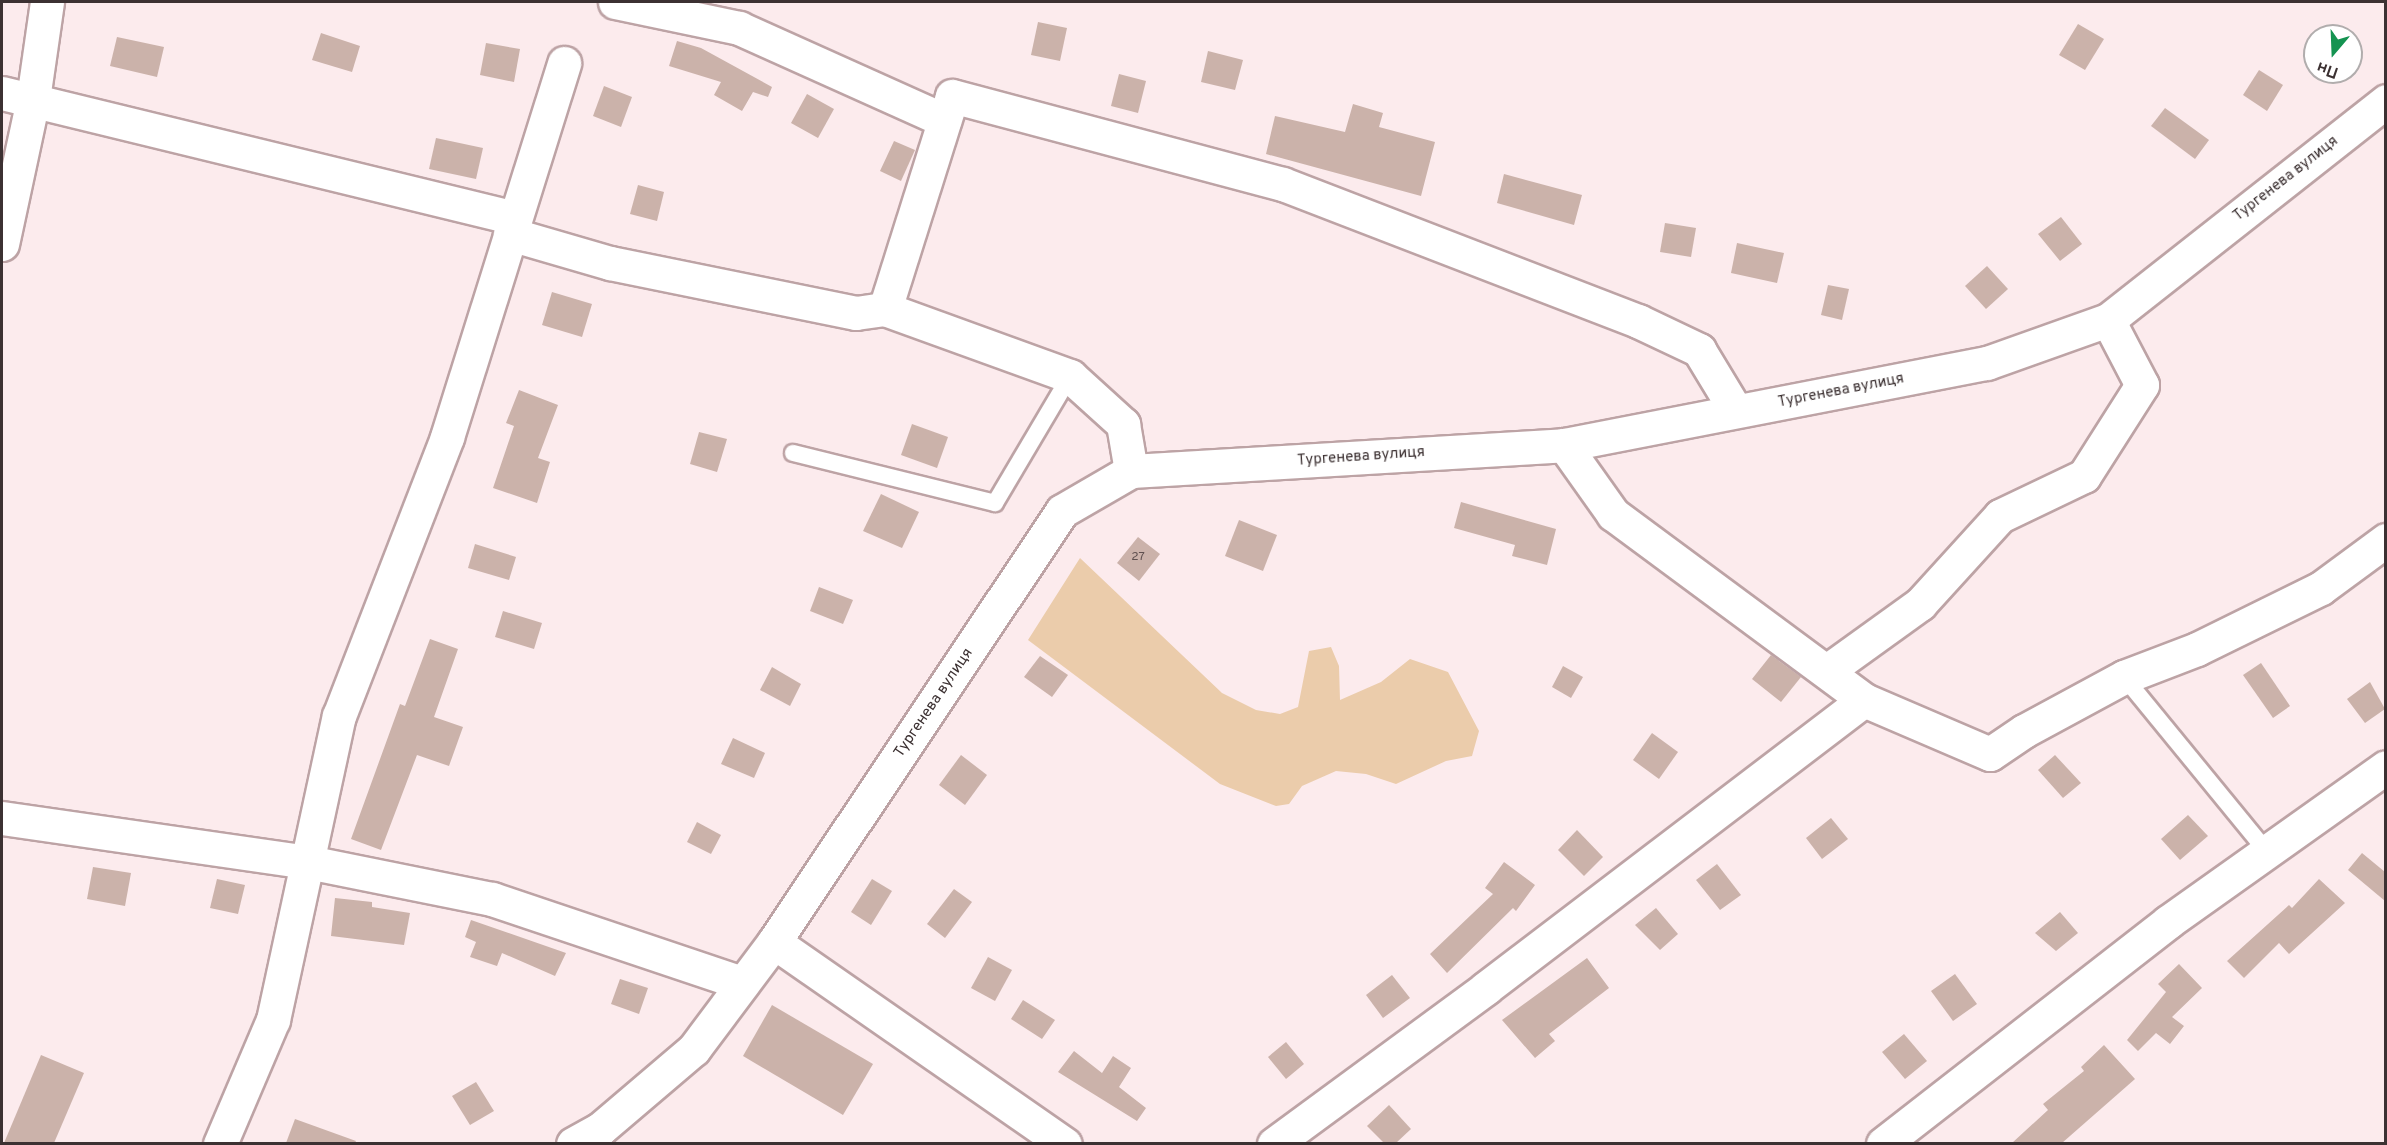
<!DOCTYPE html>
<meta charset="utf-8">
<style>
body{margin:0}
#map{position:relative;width:2387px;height:1145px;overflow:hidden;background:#fcebed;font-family:Overpass,sans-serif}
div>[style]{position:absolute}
.green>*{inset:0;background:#ebccab}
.building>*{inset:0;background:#cbb2aa}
.roads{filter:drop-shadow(2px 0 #bda3a5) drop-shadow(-2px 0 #bda3a5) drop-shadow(0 2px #bda3a5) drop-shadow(0 -2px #bda3a5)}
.lane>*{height:16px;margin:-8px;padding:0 8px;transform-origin:8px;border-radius:8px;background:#fff}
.street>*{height:33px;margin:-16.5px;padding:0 16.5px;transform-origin:16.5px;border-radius:16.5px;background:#fff}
.secondary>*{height:33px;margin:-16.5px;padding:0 16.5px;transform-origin:16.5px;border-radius:16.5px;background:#fff}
span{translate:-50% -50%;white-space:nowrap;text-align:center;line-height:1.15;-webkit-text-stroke:4.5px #fff;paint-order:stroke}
.number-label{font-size:12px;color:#605150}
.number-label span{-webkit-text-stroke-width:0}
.street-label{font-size:15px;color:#3c3132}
.frame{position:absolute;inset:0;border:3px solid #3c3132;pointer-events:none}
.north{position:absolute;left:2303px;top:24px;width:60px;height:60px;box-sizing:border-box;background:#fff;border:2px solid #b1adad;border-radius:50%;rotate:199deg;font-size:16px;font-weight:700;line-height:24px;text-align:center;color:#3c3132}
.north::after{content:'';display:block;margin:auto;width:21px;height:27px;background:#159351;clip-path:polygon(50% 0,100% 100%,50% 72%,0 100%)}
</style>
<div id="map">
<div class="green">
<div style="clip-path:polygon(1080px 558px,1222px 693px,1256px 710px,1280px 714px,1298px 707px,1309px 651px,1331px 647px,1339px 666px,1340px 700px,1381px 682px,1410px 659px,1448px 672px,1479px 731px,1472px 756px,1446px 761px,1396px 784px,1366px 774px,1336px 771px,1302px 786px,1289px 804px,1276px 806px,1220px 784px,1028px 640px)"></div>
</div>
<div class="building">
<div style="clip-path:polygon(1038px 22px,1067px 28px,1060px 61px,1031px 55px)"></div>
<div style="clip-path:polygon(2078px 24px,2104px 39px,2085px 70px,2059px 55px)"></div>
<div style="clip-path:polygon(321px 33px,360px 46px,352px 72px,312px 60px)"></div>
<div style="clip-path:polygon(117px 37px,164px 47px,157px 77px,110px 66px)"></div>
<div style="clip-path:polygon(677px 41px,701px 48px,772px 87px,768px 97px,753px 92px,742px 111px,714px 95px,721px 82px,669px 66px)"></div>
<div style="clip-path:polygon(486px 43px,520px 49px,514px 82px,480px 75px)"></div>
<div style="clip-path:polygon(1208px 51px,1243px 60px,1235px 90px,1201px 82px)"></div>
<div style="clip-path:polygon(2259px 70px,2283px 85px,2267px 111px,2243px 95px)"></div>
<div style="clip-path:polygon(1119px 74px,1146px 81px,1138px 113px,1111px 106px)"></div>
<div style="clip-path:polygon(604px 86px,632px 97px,621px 127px,593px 116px)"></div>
<div style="clip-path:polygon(807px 94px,834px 109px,818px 138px,791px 123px)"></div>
<div style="clip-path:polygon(1353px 104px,1383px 113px,1379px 127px,1435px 142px,1421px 196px,1266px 154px,1275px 116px,1345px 132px)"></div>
<div style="clip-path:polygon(2165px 108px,2209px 140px,2195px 159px,2151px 126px)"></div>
<div style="clip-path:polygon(436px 138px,483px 148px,476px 179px,429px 169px)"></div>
<div style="clip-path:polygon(894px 141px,915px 150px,901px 181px,880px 171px)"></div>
<div style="clip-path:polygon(1504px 174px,1582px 195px,1574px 225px,1497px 203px)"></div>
<div style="clip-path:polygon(638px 185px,664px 192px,657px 221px,630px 214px)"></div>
<div style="clip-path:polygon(2061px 217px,2082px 244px,2060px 261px,2038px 234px)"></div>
<div style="clip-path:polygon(1665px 223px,1696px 228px,1691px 257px,1660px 252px)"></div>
<div style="clip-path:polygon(1737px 243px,1784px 253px,1777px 283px,1731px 273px)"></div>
<div style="clip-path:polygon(1987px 266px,2008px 289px,1986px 309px,1965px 286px)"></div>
<div style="clip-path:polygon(1828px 285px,1849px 289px,1842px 320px,1821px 315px)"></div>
<div style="clip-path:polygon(552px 292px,592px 304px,582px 337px,542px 325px)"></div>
<div style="clip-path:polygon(519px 390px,558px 405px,538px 458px,550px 462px,537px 503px,493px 488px,514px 426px,506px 423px)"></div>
<div style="clip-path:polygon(912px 424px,948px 437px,937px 468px,901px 455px)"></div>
<div style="clip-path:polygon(699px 432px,727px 439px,717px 472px,690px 464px)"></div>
<div style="clip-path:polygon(881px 494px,919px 512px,902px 548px,863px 531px)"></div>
<div style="clip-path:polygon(1461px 502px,1556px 529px,1547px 565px,1512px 556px,1515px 545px,1454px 528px)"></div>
<div style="clip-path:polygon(1239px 520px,1277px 535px,1263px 571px,1225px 556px)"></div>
<div style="clip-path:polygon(1138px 537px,1160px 554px,1139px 581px,1117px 563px)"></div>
<div style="clip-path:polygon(475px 544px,516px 557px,509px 580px,468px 568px)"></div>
<div style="clip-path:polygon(819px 587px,853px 600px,843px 624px,810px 611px)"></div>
<div style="clip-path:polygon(503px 611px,542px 623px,534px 649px,495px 637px)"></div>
<div style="clip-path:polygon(430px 639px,458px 649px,434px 717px,463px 727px,449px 766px,417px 755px,381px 850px,351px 839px,400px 704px,405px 706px)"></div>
<div style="clip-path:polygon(1771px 655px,1801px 677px,1781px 702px,1752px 679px)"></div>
<div style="clip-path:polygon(1040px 656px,1068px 675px,1052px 697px,1024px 677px)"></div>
<div style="clip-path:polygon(2261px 663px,2290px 706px,2273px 718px,2243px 675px)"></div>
<div style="clip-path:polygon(1563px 666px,1583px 677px,1571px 698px,1552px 687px)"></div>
<div style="clip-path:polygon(772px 667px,801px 684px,790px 706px,760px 690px)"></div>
<div style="clip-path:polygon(2370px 682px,2385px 709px,2365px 723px,2347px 699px)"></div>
<div style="clip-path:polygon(1652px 733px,1678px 752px,1659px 779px,1633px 760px)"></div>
<div style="clip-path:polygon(733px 738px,765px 753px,754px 778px,721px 764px)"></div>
<div style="clip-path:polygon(961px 755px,987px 775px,965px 805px,939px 785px)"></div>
<div style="clip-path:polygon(2055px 755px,2081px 783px,2063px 798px,2038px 770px)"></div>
<div style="clip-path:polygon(2188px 815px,2208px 836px,2180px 860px,2161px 839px)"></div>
<div style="clip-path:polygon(1831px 818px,1848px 839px,1822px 859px,1806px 838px)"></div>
<div style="clip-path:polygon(697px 822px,721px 835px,711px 854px,687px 842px)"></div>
<div style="clip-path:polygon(1577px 830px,1603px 857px,1584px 876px,1558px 850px)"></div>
<div style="clip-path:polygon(2362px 853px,2385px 872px,2385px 901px,2348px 870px)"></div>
<div style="clip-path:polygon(1504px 862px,1535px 885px,1516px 911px,1513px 908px,1447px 973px,1430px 954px,1493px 894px,1485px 888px)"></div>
<div style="clip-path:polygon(1717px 864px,1741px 895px,1720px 910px,1696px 880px)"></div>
<div style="clip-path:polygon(93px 867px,131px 873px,125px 906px,87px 899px)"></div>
<div style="clip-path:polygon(217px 879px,245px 885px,238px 914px,210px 908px)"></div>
<div style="clip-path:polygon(872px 879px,892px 891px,871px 925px,851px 912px)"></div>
<div style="clip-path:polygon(2319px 879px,2345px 903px,2289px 954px,2279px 943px,2244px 978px,2227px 961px,2289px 905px,2292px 908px)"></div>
<div style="clip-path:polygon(954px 889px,972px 902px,945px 938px,927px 924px)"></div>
<div style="clip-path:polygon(335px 898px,372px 902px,372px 907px,410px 913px,404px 945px,331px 936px)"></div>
<div style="clip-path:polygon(1656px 908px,1678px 934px,1660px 950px,1635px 925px)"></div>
<div style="clip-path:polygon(2060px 912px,2078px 933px,2056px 951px,2035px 933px)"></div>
<div style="clip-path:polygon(471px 920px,566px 953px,555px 976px,502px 953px,497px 966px,470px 957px,476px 942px,465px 937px)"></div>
<div style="clip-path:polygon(988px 957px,1012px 970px,995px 1001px,971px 988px)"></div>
<div style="clip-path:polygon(1587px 958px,1609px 988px,1549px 1034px,1555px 1041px,1535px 1058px,1502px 1020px)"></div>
<div style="clip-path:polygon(2179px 964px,2202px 988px,2172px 1017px,2184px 1026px,2170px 1044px,2156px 1033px,2138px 1051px,2127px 1040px,2166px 992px,2158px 984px)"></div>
<div style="clip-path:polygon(1955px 974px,1977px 1004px,1953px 1021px,1931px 991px)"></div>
<div style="clip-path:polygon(1392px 975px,1410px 998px,1383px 1018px,1366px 995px)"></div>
<div style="clip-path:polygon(620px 979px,648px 988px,639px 1014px,611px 1004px)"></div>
<div style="clip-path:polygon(1023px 1000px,1055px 1020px,1042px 1039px,1011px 1019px)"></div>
<div style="clip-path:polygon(772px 1005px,873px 1064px,843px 1115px,743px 1056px)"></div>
<div style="clip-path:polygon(1904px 1034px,1927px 1061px,1905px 1079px,1882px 1052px)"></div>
<div style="clip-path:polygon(1286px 1042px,1304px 1064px,1286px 1079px,1268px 1057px)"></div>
<div style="clip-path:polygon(2104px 1045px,2135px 1079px,2062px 1143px,2012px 1143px,2048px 1110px,2043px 1104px,2084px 1071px,2081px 1067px)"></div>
<div style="clip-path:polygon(1074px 1051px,1102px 1073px,1113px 1056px,1131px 1068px,1119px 1087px,1146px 1108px,1137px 1121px,1058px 1072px)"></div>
<div style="clip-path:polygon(41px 1055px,84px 1073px,54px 1143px,4px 1143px)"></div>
<div style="clip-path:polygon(476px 1082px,494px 1111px,470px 1125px,452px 1096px)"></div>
<div style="clip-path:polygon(1389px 1105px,1411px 1129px,1396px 1143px,1384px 1143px,1367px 1126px)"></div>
<div style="clip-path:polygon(295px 1119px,356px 1141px,355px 1143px,286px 1143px)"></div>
</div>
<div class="roads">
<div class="lane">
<div style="left:793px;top:453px;width:208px;rotate:13.9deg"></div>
<div style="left:995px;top:503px;width:147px;rotate:-59.4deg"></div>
<div style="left:2124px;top:677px;width:226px;rotate:50.7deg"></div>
</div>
<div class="street">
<div style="left:615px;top:2px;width:127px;rotate:11.8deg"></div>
<div style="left:739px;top:28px;width:225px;rotate:24.2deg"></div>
<div style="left:2px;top:93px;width:528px;rotate:13.69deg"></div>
<div style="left:510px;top:234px;width:104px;rotate:16.2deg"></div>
<div style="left:610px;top:263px;width:251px;rotate:11.5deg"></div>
<div style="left:856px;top:313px;width:29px;rotate:-8deg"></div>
<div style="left:885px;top:309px;width:197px;rotate:19.9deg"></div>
<div style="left:1070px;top:376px;width:72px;rotate:42.2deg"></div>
<div style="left:1123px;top:424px;width:48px;rotate:80.3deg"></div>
<div style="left:2px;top:244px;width:148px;rotate:-77.9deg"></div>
<div style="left:33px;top:99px;width:98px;rotate:-81.8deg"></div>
<div style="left:885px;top:309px;width:223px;rotate:-72.5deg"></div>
<div style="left:952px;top:96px;width:342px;rotate:14.9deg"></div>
<div style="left:1283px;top:184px;width:381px;rotate:21.1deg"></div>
<div style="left:1638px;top:321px;width:68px;rotate:25.4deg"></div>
<div style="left:1699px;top:350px;width:71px;rotate:58.8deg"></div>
<div style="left:1564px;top:445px;width:85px;rotate:54.6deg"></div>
<div style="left:1613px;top:514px;width:312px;rotate:36.5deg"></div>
<div style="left:1864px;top:700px;width:137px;rotate:23.2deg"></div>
<div style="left:1990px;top:754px;width:41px;rotate:-34.1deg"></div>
<div style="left:2024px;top:731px;width:114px;rotate:-28.4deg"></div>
<div style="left:2124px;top:677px;width:78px;rotate:-21deg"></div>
<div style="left:2197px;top:649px;width:138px;rotate:-26.2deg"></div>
<div style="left:2321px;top:588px;width:81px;rotate:-36.4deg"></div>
<div style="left:1827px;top:671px;width:115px;rotate:-35.8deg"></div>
<div style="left:1920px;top:604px;width:119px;rotate:-47.7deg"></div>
<div style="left:2000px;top:516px;width:93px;rotate:-25.5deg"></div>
<div style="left:2084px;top:476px;width:108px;rotate:-57.5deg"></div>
<div style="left:2142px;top:385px;width:73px;rotate:-117.6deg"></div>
<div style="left:2px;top:818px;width:309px;rotate:8.2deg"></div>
<div style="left:308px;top:862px;width:188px;rotate:11.4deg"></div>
<div style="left:492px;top:899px;width:264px;rotate:18.6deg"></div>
<div style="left:220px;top:1144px;width:135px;rotate:-66.9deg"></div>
<div style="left:273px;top:1020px;width:311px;rotate:-77.8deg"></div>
<div style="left:339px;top:716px;width:299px;rotate:-68.8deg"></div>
<div style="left:447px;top:437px;width:392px;rotate:-72.6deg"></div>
<div style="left:1274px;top:1144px;width:263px;rotate:-36.3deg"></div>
<div style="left:1486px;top:988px;width:475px;rotate:-37.3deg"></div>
<div style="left:1883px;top:1144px;width:361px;rotate:-37.9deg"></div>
<div style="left:2168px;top:922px;width:267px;rotate:-35.4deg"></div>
</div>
<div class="secondary">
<div style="left:774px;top:942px;width:354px;rotate:34.8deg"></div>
<div style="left:573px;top:1144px;width:31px;rotate:-29deg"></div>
<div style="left:600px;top:1129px;width:123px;rotate:-40.4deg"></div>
<div style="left:694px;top:1049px;width:134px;rotate:-53.2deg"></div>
<div style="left:774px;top:942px;width:518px;rotate:-56.25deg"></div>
<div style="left:1062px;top:511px;width:80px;rotate:-30.1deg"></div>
<div style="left:1131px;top:471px;width:434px;rotate:-3.4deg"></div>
<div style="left:1564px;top:445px;width:431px;rotate:-11deg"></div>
<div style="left:1987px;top:363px;width:128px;rotate:-19.6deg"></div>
<div style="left:2108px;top:320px;width:354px;rotate:-38.2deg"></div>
</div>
</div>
<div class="number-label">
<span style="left:1138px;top:558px">27</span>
</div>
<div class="street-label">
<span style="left:2286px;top:179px;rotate:-38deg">Тургенева вулиця</span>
<span style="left:1841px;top:391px;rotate:-11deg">Тургенева вулиця</span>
<span style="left:1361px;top:457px;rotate:-4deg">Тургенева вулиця</span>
<span style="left:934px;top:703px;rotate:-56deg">Тургенева вулиця</span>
</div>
<div class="frame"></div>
<div class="north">Пн</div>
</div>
